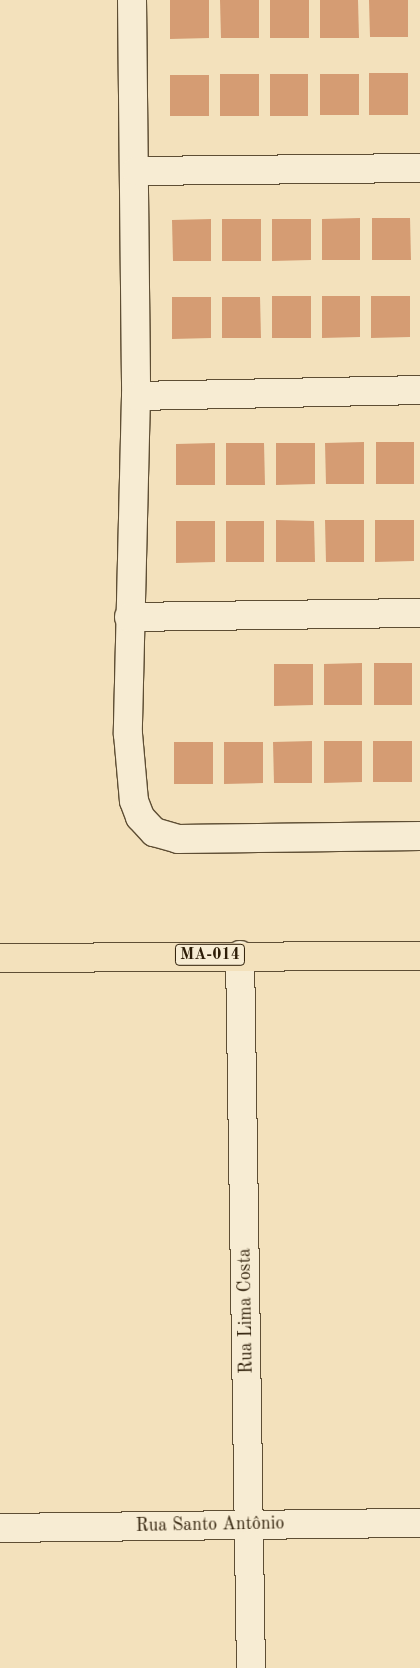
<!DOCTYPE html>
<meta charset="utf-8">
<style>
body{margin:0}
#map{position:relative;width:420px;height:1668px;overflow:hidden;background:#f3e1bc;font-family:"Old Standard TT",serif}
div>[style]{position:absolute}
.building>*{inset:0;background:#d59c73}
.roads{filter:drop-shadow(1px 0 #5e4e34) drop-shadow(-1px 0 #5e4e34) drop-shadow(0 1px #5e4e34) drop-shadow(0 -1px #5e4e34)}
.street>*{height:28px;margin:-14px;padding:0 14px;transform-origin:14px;border-radius:14px;background:#f7ecd3}
.primary>*{height:28px;margin:-14px;padding:0 14px;transform-origin:14px;border-radius:14px;background:#f3e1bc}
span{translate:-50% -50%;white-space:nowrap;text-align:center;line-height:1.15;-webkit-text-stroke:4px #f7ecd3;paint-order:stroke}
.shield-label span{padding:1px 4px;background:#f7ecd3;border:1px solid;border-radius:4px;-webkit-text-stroke-width:0}
.shield-label{font-size:16px;color:#2d1d07;font-weight:700}
.street-label{font-size:18px;color:#2d1d07}
</style>
<div id="map">
<div class="building">
<div style="clip-path:polygon(170px 0,209px 0,209px 38px,170px 39px)"></div>
<div style="clip-path:polygon(220px 0,259px 0,259px 38px,221px 38px)"></div>
<div style="clip-path:polygon(270px 0,309px 0,309px 38px,270px 38px)"></div>
<div style="clip-path:polygon(320px 0,358px 0,359px 38px,320px 38px)"></div>
<div style="clip-path:polygon(369px 0,408px 0,408px 37px,370px 37px)"></div>
<div style="clip-path:polygon(369px 73px,408px 73px,408px 115px,369px 115px)"></div>
<div style="clip-path:polygon(220px 74px,259px 74px,259px 116px,220px 116px)"></div>
<div style="clip-path:polygon(270px 74px,308px 74px,308px 116px,270px 116px)"></div>
<div style="clip-path:polygon(320px 74px,359px 74px,359px 115px,320px 115px)"></div>
<div style="clip-path:polygon(170px 75px,209px 75px,209px 116px,170px 116px)"></div>
<div style="clip-path:polygon(360px 218px,360px 260px,322px 260px,322px 219px)"></div>
<div style="clip-path:polygon(372px 218px,410px 218px,411px 260px,372px 260px)"></div>
<div style="clip-path:polygon(211px 219px,211px 261px,173px 261px,172px 220px)"></div>
<div style="clip-path:polygon(222px 219px,261px 219px,261px 261px,222px 261px)"></div>
<div style="clip-path:polygon(272px 219px,311px 219px,311px 260px,272px 261px)"></div>
<div style="clip-path:polygon(272px 296px,311px 296px,311px 338px,272px 338px)"></div>
<div style="clip-path:polygon(322px 296px,360px 296px,360px 337px,322px 338px)"></div>
<div style="clip-path:polygon(371px 296px,410px 296px,410px 337px,371px 338px)"></div>
<div style="clip-path:polygon(172px 297px,211px 297px,211px 338px,172px 339px)"></div>
<div style="clip-path:polygon(222px 297px,260px 297px,261px 338px,222px 338px)"></div>
<div style="clip-path:polygon(364px 442px,364px 484px,326px 484px,325px 443px)"></div>
<div style="clip-path:polygon(376px 442px,414px 442px,414px 484px,376px 484px)"></div>
<div style="clip-path:polygon(215px 443px,215px 485px,176px 485px,176px 444px)"></div>
<div style="clip-path:polygon(226px 443px,264px 443px,265px 485px,226px 485px)"></div>
<div style="clip-path:polygon(276px 443px,315px 443px,315px 484px,276px 485px)"></div>
<div style="clip-path:polygon(276px 520px,314px 521px,315px 562px,276px 562px)"></div>
<div style="clip-path:polygon(325px 520px,364px 520px,364px 562px,326px 562px)"></div>
<div style="clip-path:polygon(375px 520px,414px 520px,414px 561px,375px 562px)"></div>
<div style="clip-path:polygon(176px 521px,215px 521px,215px 562px,176px 563px)"></div>
<div style="clip-path:polygon(226px 521px,264px 521px,264px 562px,226px 562px)"></div>
<div style="clip-path:polygon(362px 663px,362px 705px,324px 705px,324px 664px)"></div>
<div style="clip-path:polygon(374px 663px,412px 663px,412px 705px,374px 705px)"></div>
<div style="clip-path:polygon(274px 664px,313px 664px,313px 705px,274px 706px)"></div>
<div style="clip-path:polygon(312px 741px,312px 783px,274px 783px,273px 742px)"></div>
<div style="clip-path:polygon(324px 741px,362px 741px,362px 782px,324px 783px)"></div>
<div style="clip-path:polygon(373px 741px,412px 741px,412px 782px,373px 782px)"></div>
<div style="clip-path:polygon(174px 742px,213px 742px,213px 784px,174px 784px)"></div>
<div style="clip-path:polygon(224px 742px,263px 742px,263px 783px,224px 784px)"></div>
</div>
<div class="roads">
<div class="street">
<div style="left:132px;top:0;width:396px;rotate:89.4deg"></div>
<div style="left:136px;top:396px;width:338px;rotate:91.4deg"></div>
<div style="left:128px;top:734px;width:67px;rotate:84.9deg"></div>
<div style="left:134px;top:801px;width:17px;rotate:69deg"></div>
<div style="left:140px;top:817px;width:21px;rotate:47deg"></div>
<div style="left:154px;top:832px;width:25px;rotate:16deg"></div>
<div style="left:178px;top:839px;width:242px;rotate:-0.7deg"></div>
<div style="left:136px;top:171px;width:284px;rotate:-0.6deg"></div>
<div style="left:136px;top:396px;width:284px;rotate:-1.2deg"></div>
<div style="left:129px;top:617px;width:291px;rotate:-0.8deg"></div>
<div style="left:240px;top:955px;width:713px;rotate:89.12deg"></div>
<div style="left:0;top:1528px;width:420px;rotate:-0.7deg"></div>
</div>
<div class="primary">
<div style="left:0;top:958px;width:420px;rotate:-0.3deg"></div>
</div>
</div>
<div class="shield-label">
<span style="left:210px;top:955px">MA-014</span>
</div>
<div class="street-label">
<span style="left:246px;top:1311px;rotate:-91deg">Rua Lima Costa</span>
<span style="left:210px;top:1525px;rotate:-1deg">Rua Santo Antônio</span>
</div>
</div>
